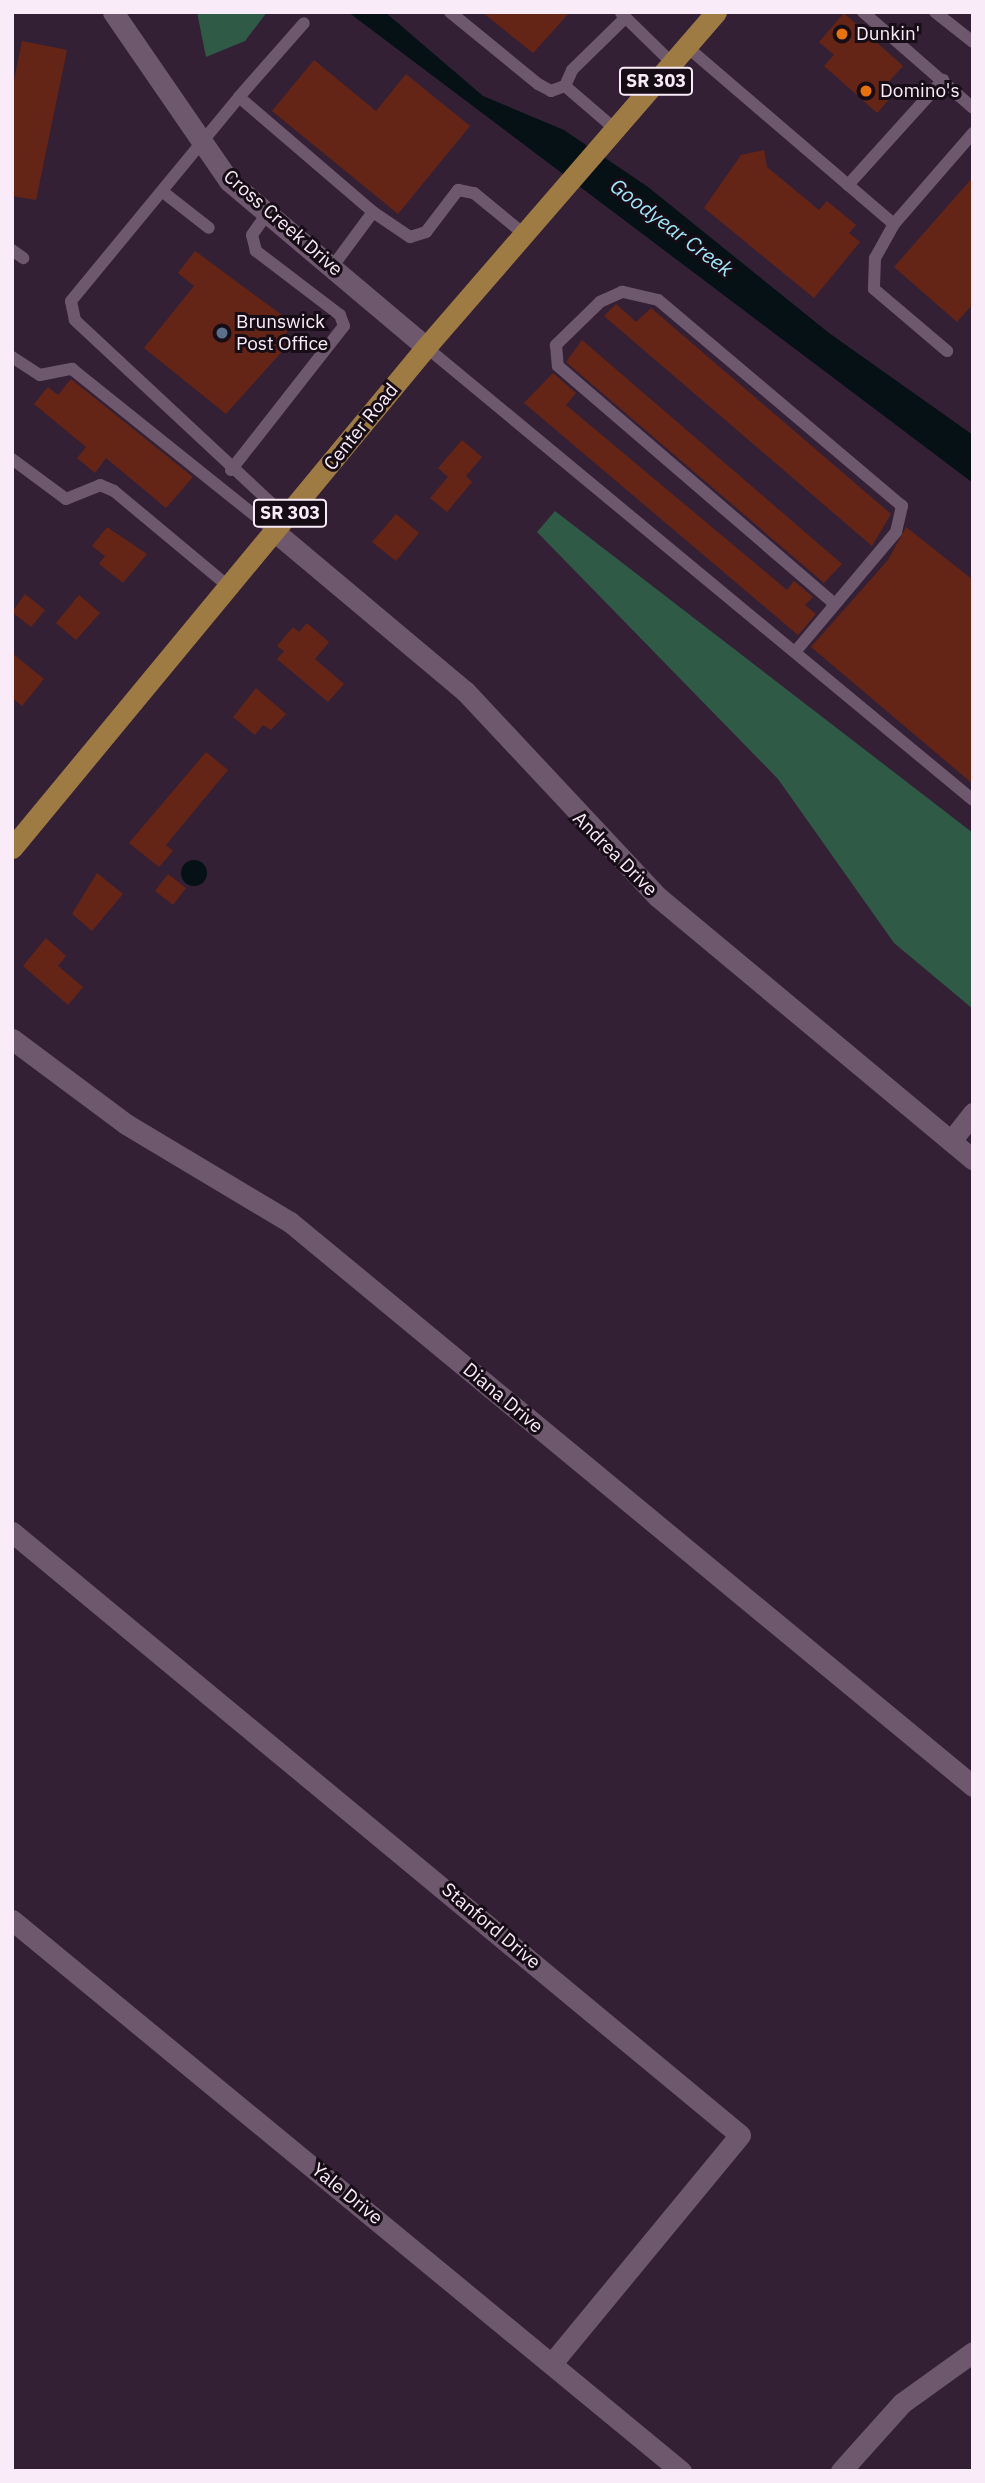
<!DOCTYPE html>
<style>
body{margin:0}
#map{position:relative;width:985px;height:2483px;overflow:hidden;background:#332034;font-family:"IBM Plex Sans",sans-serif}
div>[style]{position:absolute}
.green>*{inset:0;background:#2e5a46}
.water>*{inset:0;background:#051114}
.round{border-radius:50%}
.building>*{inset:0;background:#652516}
.service>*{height:12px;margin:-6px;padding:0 6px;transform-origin:6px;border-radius:6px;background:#6e586e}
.minor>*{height:21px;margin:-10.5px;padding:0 10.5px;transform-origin:10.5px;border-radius:10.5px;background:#6e586e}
.primary>*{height:21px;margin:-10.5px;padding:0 10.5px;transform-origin:10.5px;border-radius:10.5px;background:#9f7b44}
.dots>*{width:19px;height:19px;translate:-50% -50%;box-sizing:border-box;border:4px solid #160d16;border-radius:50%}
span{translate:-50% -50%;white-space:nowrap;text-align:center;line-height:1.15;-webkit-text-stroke:6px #160d16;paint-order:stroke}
.shield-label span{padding:2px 5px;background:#160d16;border:2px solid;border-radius:5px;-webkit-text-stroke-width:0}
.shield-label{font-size:18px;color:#f9ebf8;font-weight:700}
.poi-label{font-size:19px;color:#f9ebf8}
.left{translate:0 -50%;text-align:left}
.street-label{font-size:19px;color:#f9ebf8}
.water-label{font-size:21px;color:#a0e8fa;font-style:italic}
.frame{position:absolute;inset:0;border:14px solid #f9ebf8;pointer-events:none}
</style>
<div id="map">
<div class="green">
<div style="clip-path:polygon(197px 12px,267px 12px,245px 41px,206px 57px)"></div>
<div style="clip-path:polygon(555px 511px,973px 833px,973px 1009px,894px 943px,778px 779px,537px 532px)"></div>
</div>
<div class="water">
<div style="clip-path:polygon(348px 12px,385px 12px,483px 96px,564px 130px,648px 187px,829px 333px,973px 435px,973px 483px)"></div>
<div class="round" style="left:181px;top:860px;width:26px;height:26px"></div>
</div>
<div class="building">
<div style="clip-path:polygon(482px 12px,570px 12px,533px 53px)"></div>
<div style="clip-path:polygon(844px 13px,903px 66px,884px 87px,893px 95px,877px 113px,824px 66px,834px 55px,819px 42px)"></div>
<div style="clip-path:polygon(22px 41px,67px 50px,36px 200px,12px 196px,12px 90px)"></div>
<div style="clip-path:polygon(314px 60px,376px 111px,406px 74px,470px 126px,398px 214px,272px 111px)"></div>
<div style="clip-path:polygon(764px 150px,767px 167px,819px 210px,827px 201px,856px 225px,849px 233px,860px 242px,814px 298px,704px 208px,741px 155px)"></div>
<div style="clip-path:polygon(973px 177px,973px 304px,957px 322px,894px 267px)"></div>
<div style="clip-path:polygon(195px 251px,294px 324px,280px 341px,287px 346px,226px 414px,144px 348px,194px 286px,178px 273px)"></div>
<div style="clip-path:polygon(616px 304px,636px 322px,651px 308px,891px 514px,872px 546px,604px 316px)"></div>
<div style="clip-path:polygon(582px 340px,842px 564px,824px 583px,566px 362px)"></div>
<div style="clip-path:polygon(553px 373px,576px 393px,566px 405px,787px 590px,794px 581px,813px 597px,805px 605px,816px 614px,798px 635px,524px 403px)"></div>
<div style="clip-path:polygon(71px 379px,193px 477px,166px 508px,106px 458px,95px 473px,77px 458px,86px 447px,34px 404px,48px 387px,58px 395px)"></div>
<div style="clip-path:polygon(462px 440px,482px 457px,466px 476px,472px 482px,447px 512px,430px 498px,448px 477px,438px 468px)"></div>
<div style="clip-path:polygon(396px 514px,419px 533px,396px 561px,372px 542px)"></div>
<div style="clip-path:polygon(107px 527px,147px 554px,123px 583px,99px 564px,105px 556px,92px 546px)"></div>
<div style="clip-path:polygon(906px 527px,973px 580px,973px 784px,811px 647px,888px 560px)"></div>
<div style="clip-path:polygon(25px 594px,45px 610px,31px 627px,12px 612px)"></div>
<div style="clip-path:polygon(79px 595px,100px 613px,76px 640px,56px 623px)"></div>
<div style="clip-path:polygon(307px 623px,329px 642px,315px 659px,344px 684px,328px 702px,277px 659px,284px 651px,277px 646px,293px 627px,299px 632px)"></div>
<div style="clip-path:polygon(12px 653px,44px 679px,22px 706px,12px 698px)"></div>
<div style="clip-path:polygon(256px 688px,286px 714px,271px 730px,263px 725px,255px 735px,233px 717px)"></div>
<div style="clip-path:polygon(206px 752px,228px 770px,166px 845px,173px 851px,159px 867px,129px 843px)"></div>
<div style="clip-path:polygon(97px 873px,123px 894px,92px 931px,72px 914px)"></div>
<div style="clip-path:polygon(168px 874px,186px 888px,173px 905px,155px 891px)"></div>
<div style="clip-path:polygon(46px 938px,66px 956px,58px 966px,83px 987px,68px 1005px,23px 966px)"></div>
</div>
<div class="service">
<div style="left:450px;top:12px;width:114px;rotate:39.3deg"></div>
<div style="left:538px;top:84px;width:15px;rotate:28deg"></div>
<div style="left:551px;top:91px;width:15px;rotate:-20deg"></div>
<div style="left:863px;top:12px;width:146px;rotate:41.1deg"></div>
<div style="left:935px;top:12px;width:48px;rotate:38.3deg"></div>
<div style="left:621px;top:13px;width:71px;rotate:44.4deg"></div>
<div style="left:686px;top:46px;width:274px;rotate:40.6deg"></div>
<div style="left:894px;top:224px;width:121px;rotate:-49deg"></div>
<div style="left:565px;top:86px;width:17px;rotate:-66deg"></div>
<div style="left:572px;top:70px;width:73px;rotate:-44.4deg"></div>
<div style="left:565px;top:86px;width:66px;rotate:40.7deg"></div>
<div style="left:239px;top:97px;width:98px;rotate:-48.7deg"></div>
<div style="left:848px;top:185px;width:142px;rotate:-47.9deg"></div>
<div style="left:163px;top:192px;width:58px;rotate:38deg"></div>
<div style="left:894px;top:224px;width:39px;rotate:119deg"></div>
<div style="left:875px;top:258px;width:31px;rotate:92deg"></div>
<div style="left:874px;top:289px;width:96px;rotate:40.3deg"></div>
<div style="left:12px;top:250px;width:14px;rotate:36deg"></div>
<div style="left:333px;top:266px;width:67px;rotate:-53.5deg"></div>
<div style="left:373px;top:212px;width:45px;rotate:34deg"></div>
<div style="left:410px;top:237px;width:17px;rotate:-17deg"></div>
<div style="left:426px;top:232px;width:53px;rotate:-52.7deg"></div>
<div style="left:458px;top:190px;width:16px;rotate:11deg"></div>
<div style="left:474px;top:193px;width:65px;rotate:39.4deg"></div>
<div style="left:426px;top:347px;width:710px;rotate:39.63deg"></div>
<div style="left:12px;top:357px;width:33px;rotate:33deg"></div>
<div style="left:40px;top:375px;width:33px;rotate:-11deg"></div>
<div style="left:72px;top:369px;width:259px;rotate:38.7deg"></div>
<div style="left:12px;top:459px;width:67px;rotate:36.5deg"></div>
<div style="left:66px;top:499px;width:37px;rotate:-22deg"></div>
<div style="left:100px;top:485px;width:15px;rotate:23deg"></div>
<div style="left:114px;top:491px;width:148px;rotate:39.8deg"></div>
<div style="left:231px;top:470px;width:183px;rotate:-51.9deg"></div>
<div style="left:344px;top:326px;width:12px;rotate:-110deg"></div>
<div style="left:340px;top:315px;width:106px;rotate:-142.7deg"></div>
<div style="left:256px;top:251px;width:16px;rotate:-104deg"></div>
<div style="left:252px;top:235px;width:29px;rotate:-55deg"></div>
<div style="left:286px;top:517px;width:289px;rotate:-137deg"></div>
<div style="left:75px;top:320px;width:19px;rotate:-102deg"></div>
<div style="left:71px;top:301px;width:264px;rotate:-50.5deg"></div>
<div style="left:239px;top:97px;width:177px;rotate:40.6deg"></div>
<div style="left:795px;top:652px;width:157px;rotate:-49.9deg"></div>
<div style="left:896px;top:532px;width:27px;rotate:-77deg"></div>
<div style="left:902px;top:506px;width:319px;rotate:-139.8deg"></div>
<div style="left:658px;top:300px;width:37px;rotate:-167deg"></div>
<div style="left:622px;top:292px;width:24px;rotate:156deg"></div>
<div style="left:600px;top:302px;width:62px;rotate:135.7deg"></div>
<div style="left:556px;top:345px;width:21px;rotate:85deg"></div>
<div style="left:558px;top:366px;width:365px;rotate:40.7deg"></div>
</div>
<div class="minor">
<div style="left:113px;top:12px;width:205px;rotate:55.5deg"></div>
<div style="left:229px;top:181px;width:258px;rotate:40.1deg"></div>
<div style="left:274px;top:531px;width:249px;rotate:40deg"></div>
<div style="left:465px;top:691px;width:282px;rotate:46.9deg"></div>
<div style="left:658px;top:897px;width:410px;rotate:39.8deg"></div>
<div style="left:12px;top:1039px;width:142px;rotate:36.7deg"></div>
<div style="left:126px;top:1124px;width:191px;rotate:30.9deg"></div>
<div style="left:290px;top:1222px;width:886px;rotate:39.55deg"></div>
<div style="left:951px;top:1141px;width:36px;rotate:-52deg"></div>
<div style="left:12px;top:1532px;width:945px;rotate:39.63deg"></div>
<div style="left:740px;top:2135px;width:294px;rotate:129.5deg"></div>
<div style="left:12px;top:1920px;width:867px;rotate:39.48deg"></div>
<div style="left:841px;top:2471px;width:91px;rotate:-48.1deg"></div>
<div style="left:902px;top:2403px;width:87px;rotate:-35.7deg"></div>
</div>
<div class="primary">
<div style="left:12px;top:848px;width:650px;rotate:-50.43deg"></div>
<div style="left:426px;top:347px;width:443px;rotate:-49.1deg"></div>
</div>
<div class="dots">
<div style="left:842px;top:34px;background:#e8710a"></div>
<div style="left:866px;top:91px;background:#e8710a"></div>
<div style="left:222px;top:333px;background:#5c6f8a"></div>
</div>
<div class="shield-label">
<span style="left:656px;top:81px">SR 303</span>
<span style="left:290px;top:513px">SR 303</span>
</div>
<div class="poi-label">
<span class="left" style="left:856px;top:34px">Dunkin'</span>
<span class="left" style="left:880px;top:91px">Domino's</span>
<span class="left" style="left:236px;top:333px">Brunswick<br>Post Office</span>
</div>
<div class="street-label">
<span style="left:283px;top:223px;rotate:41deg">Cross Creek Drive</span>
<span style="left:361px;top:427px;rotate:-51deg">Center Road</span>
<span style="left:615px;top:854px;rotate:45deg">Andrea Drive</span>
<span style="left:503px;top:1398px;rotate:40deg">Diana Drive</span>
<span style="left:491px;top:1926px;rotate:40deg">Stanford Drive</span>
<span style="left:347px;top:2194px;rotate:39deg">Yale Drive</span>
</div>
<div class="water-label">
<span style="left:672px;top:227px;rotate:37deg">Goodyear Creek</span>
</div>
<div class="frame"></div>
</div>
